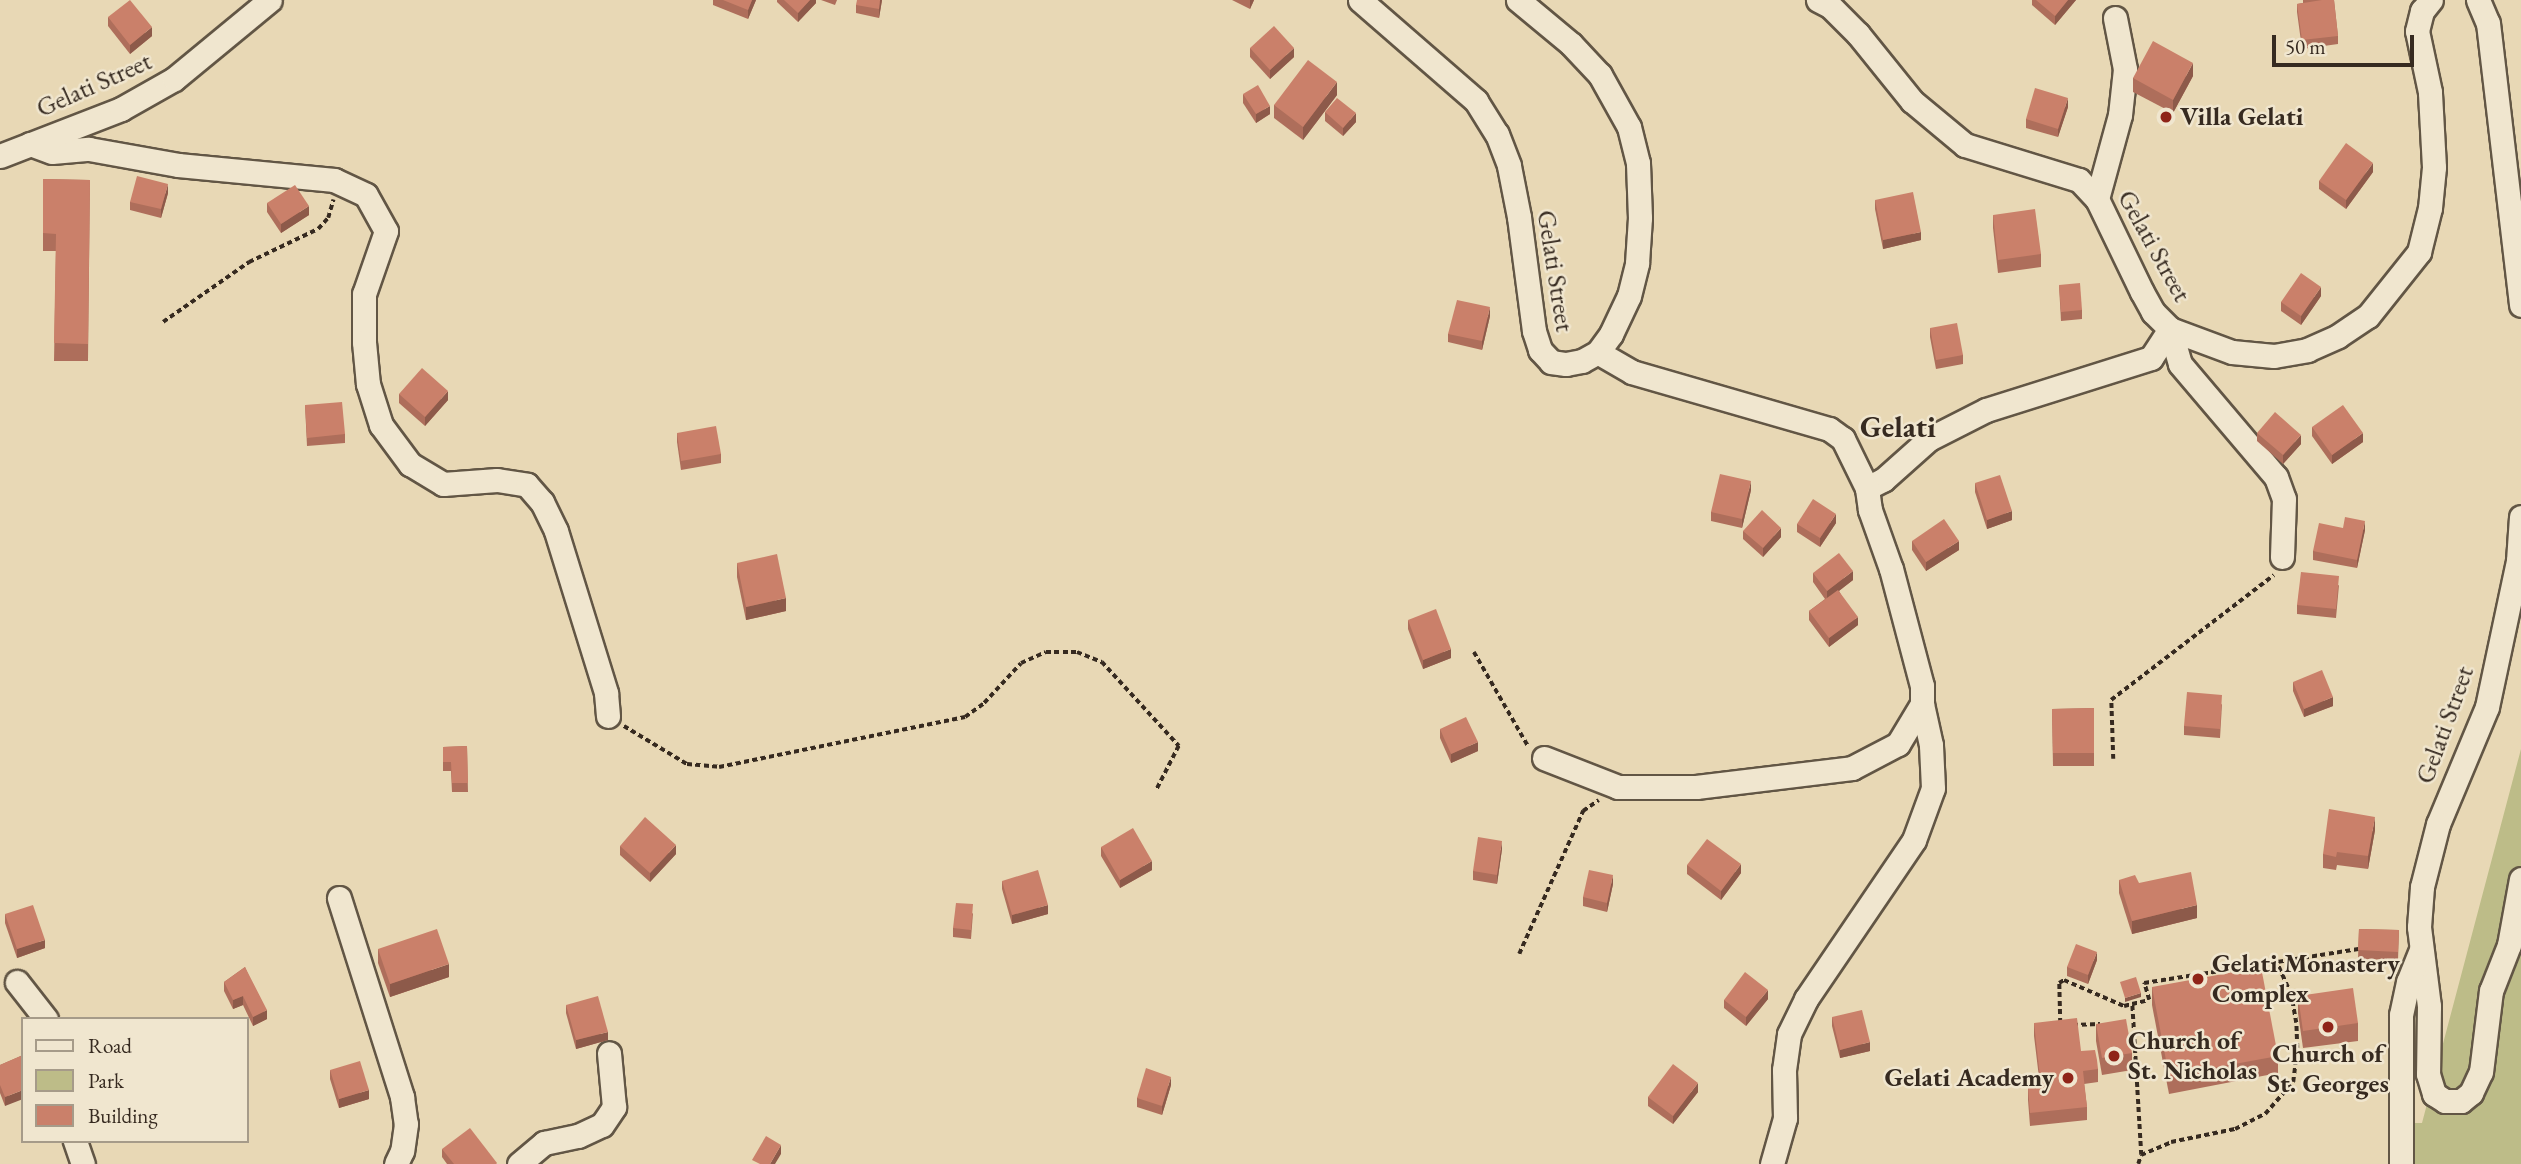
<!DOCTYPE html>
<style>
body{margin:0}
#map{position:relative;width:2521px;height:1164px;overflow:hidden;background:#e8d8b5;font-family:"EB Garamond",serif}
div>[style]{position:absolute}
.green>*{inset:0;background:#bdbc88}
.path>*{height:3.5px;margin-top:-1.75px;transform-origin:0;background:repeating-linear-gradient(90deg,#362a20 0 5px,transparent 0 8.5px)}
.roads{filter:drop-shadow(2px 0 #625645) drop-shadow(-2px 0 #625645) drop-shadow(0 2px #625645) drop-shadow(0 -2px #625645)}
.minor>*{height:23px;margin:-11.5px;padding:0 11.5px;transform-origin:11.5px;border-radius:11.5px;background:#f0e6cf}
.wall>*{inset:0;background:#ae6e5b}
.shaded-wall>*{inset:0;background:#8d5a4a}
.building>*{inset:0;background:#ca806a}
.dots>*{width:19px;height:19px;translate:-50% -50%;box-sizing:border-box;border:4px solid #f0e6cf;border-radius:50%}
span{translate:-50% -50%;white-space:nowrap;text-align:center;line-height:1.15;-webkit-text-stroke:5px #f0e6cf;paint-order:stroke}
.street-label{font-size:26px;color:#362a20}
.poi-label{font-size:26px;color:#362a20;font-weight:700}
.left{translate:0 -50%;text-align:left}
.right{translate:-100% -50%;text-align:right}
.quarter-label{font-size:30px;color:#362a20;font-weight:700}
.legend{position:absolute;left:21px;top:1017px;width:228px;height:126px;box-sizing:border-box;background:#f0e6cf;border:2px solid #a69b89;margin:0;padding:9px 12px;list-style:none;font-size:21px;color:#362a20}
.legend li{display:flex;align-items:center;gap:14px;height:35px}
.legend b{width:35px;border:2px solid #a69b89}
.scale{position:absolute;left:2272px;top:35px;width:142px;height:32px;box-sizing:border-box;border:4px solid #362a20;border-top:0;padding-left:9px;font-size:21px;line-height:24px;white-space:nowrap;color:#362a20;-webkit-text-stroke:5px #f0e6cf;paint-order:stroke}
</style>
<div id="map">
<div class="green">
<div style="clip-path:polygon(2521px 749px,2521px 1164px,2408px 1164px,2413px 1123px,2422px 1123px)"></div>
</div>
<div class="path">
<div style="left:163px;top:322px;width:105px;rotate:-34.9deg"></div>
<div style="left:249px;top:262px;width:76px;rotate:-25.6deg"></div>
<div style="left:318px;top:229px;width:15px;rotate:-48deg"></div>
<div style="left:328px;top:218px;width:19px;rotate:-74deg"></div>
<div style="left:1474px;top:652px;width:108px;rotate:60.1deg"></div>
<div style="left:624px;top:726px;width:74px;rotate:31.1deg"></div>
<div style="left:687px;top:764px;width:32px;rotate:5deg"></div>
<div style="left:719px;top:767px;width:251px;rotate:-11.5deg"></div>
<div style="left:965px;top:717px;width:24px;rotate:-36deg"></div>
<div style="left:984px;top:703px;width:54px;rotate:-47.2deg"></div>
<div style="left:1021px;top:663px;width:27px;rotate:-24deg"></div>
<div style="left:1046px;top:652px;width:31px"></div>
<div style="left:1077px;top:652px;width:27px;rotate:22deg"></div>
<div style="left:1102px;top:662px;width:114px;rotate:47.5deg"></div>
<div style="left:1179px;top:746px;width:48px;rotate:117.1deg"></div>
<div style="left:2113px;top:759px;width:59px;rotate:-91.9deg"></div>
<div style="left:2111px;top:700px;width:205px;rotate:-37.5deg"></div>
<div style="left:1519px;top:954px;width:157px;rotate:-65.9deg"></div>
<div style="left:1583px;top:811px;width:19px;rotate:-35deg"></div>
<div style="left:2060px;top:1023px;width:40px;rotate:-91.4deg"></div>
<div style="left:2059px;top:983px;width:6px;rotate:-31deg"></div>
<div style="left:2064px;top:980px;width:65px;rotate:23.4deg"></div>
<div style="left:2124px;top:1006px;width:8px;rotate:-14deg"></div>
<div style="left:2073px;top:1025px;width:27px;rotate:-2deg"></div>
<div style="left:2141px;top:1155px;width:33px;rotate:-23deg"></div>
<div style="left:2171px;top:1142px;width:65px;rotate:-11.5deg"></div>
<div style="left:2235px;top:1129px;width:34px;rotate:-27deg"></div>
<div style="left:2265px;top:1114px;width:43px;rotate:-48.8deg"></div>
<div style="left:2293px;top:1082px;width:34px;rotate:-83deg"></div>
<div style="left:2297px;top:1048px;width:25px;rotate:-92deg"></div>
<div style="left:2296px;top:1023px;width:28px;rotate:-100deg"></div>
<div style="left:2291px;top:995px;width:37px;rotate:-114deg"></div>
<div style="left:2138px;top:1164px;width:9px;rotate:-72deg"></div>
<div style="left:2141px;top:1155px;width:151px;rotate:-93.4deg"></div>
<div style="left:2132px;top:1004px;width:17px;rotate:-13deg"></div>
<div style="left:2149px;top:1000px;width:18px;rotate:-106deg"></div>
<div style="left:2144px;top:983px;width:217px;rotate:-9deg"></div>
</div>
<div class="roads">
<div class="minor">
<div style="left:1360px;top:0;width:154px;rotate:41deg"></div>
<div style="left:1476px;top:101px;width:39px;rotate:58deg"></div>
<div style="left:1497px;top:134px;width:34px;rotate:69deg"></div>
<div style="left:1509px;top:166px;width:52px;rotate:78.9deg"></div>
<div style="left:1519px;top:217px;width:115px;rotate:82.5deg"></div>
<div style="left:1534px;top:331px;width:20px;rotate:72deg"></div>
<div style="left:1540px;top:350px;width:16px;rotate:47deg"></div>
<div style="left:1551px;top:362px;width:15px;rotate:8deg"></div>
<div style="left:1566px;top:364px;width:16px;rotate:-11deg"></div>
<div style="left:1582px;top:361px;width:18px;rotate:-29deg"></div>
<div style="left:1598px;top:352px;width:22px;rotate:-54deg"></div>
<div style="left:1611px;top:334px;width:42px;rotate:-64.7deg"></div>
<div style="left:1629px;top:296px;width:34px;rotate:-76deg"></div>
<div style="left:1637px;top:263px;width:45px;rotate:-86.2deg"></div>
<div style="left:1640px;top:218px;width:55px;rotate:-92.1deg"></div>
<div style="left:1638px;top:163px;width:37px;rotate:-104deg"></div>
<div style="left:1629px;top:127px;width:60px;rotate:-119.1deg"></div>
<div style="left:1600px;top:75px;width:42px;rotate:-133.1deg"></div>
<div style="left:1571px;top:44px;width:69px;rotate:-140.3deg"></div>
<div style="left:1818px;top:0;width:13px;rotate:27deg"></div>
<div style="left:1830px;top:6px;width:40px;rotate:45deg"></div>
<div style="left:1858px;top:34px;width:86px;rotate:51.1deg"></div>
<div style="left:1912px;top:101px;width:69px;rotate:39.7deg"></div>
<div style="left:1965px;top:145px;width:119px;rotate:17.1deg"></div>
<div style="left:2079px;top:180px;width:26px;rotate:47deg"></div>
<div style="left:2097px;top:199px;width:103px;rotate:64.2deg"></div>
<div style="left:2142px;top:292px;width:23px;rotate:61deg"></div>
<div style="left:2153px;top:312px;width:24px;rotate:45deg"></div>
<div style="left:2170px;top:329px;width:66px;rotate:20.4deg"></div>
<div style="left:2232px;top:352px;width:42px;rotate:5.4deg"></div>
<div style="left:2274px;top:356px;width:34px;rotate:-10deg"></div>
<div style="left:2307px;top:350px;width:34px;rotate:-24deg"></div>
<div style="left:2338px;top:336px;width:36px;rotate:-34deg"></div>
<div style="left:2368px;top:316px;width:82px;rotate:-51.4deg"></div>
<div style="left:2419px;top:252px;width:45px;rotate:-76deg"></div>
<div style="left:2430px;top:208px;width:41px;rotate:-84.4deg"></div>
<div style="left:2434px;top:167px;width:75px;rotate:-93.1deg"></div>
<div style="left:2430px;top:92px;width:62px;rotate:-102deg"></div>
<div style="left:2417px;top:31px;width:21px;rotate:-76deg"></div>
<div style="left:2422px;top:11px;width:14px;rotate:-51deg"></div>
<div style="left:2478px;top:0;width:25px;rotate:67deg"></div>
<div style="left:2488px;top:23px;width:284px;rotate:83.3deg"></div>
<div style="left:30px;top:144px;width:23px;rotate:20deg"></div>
<div style="left:52px;top:152px;width:37px;rotate:-5deg"></div>
<div style="left:89px;top:149px;width:90px;rotate:10.2deg"></div>
<div style="left:178px;top:165px;width:157px;rotate:5.5deg"></div>
<div style="left:334px;top:180px;width:35px;rotate:25deg"></div>
<div style="left:366px;top:195px;width:41px;rotate:60.9deg"></div>
<div style="left:386px;top:231px;width:67px;rotate:109.2deg"></div>
<div style="left:364px;top:294px;width:48px;rotate:90deg"></div>
<div style="left:364px;top:342px;width:42px;rotate:84.6deg"></div>
<div style="left:368px;top:384px;width:43px;rotate:72.4deg"></div>
<div style="left:381px;top:425px;width:49px;rotate:53.4deg"></div>
<div style="left:410px;top:464px;width:39px;rotate:31deg"></div>
<div style="left:443px;top:484px;width:54px;rotate:-4.2deg"></div>
<div style="left:497px;top:480px;width:30px;rotate:9deg"></div>
<div style="left:527px;top:485px;width:23px;rotate:49deg"></div>
<div style="left:542px;top:502px;width:32px;rotate:64deg"></div>
<div style="left:556px;top:531px;width:170px;rotate:72.8deg"></div>
<div style="left:606px;top:693px;width:23px;rotate:85deg"></div>
<div style="left:0;top:156px;width:130px;rotate:-21.2deg"></div>
<div style="left:121px;top:109px;width:61px;rotate:-29.5deg"></div>
<div style="left:174px;top:79px;width:124px;rotate:-39.5deg"></div>
<div style="left:2097px;top:199px;width:87px;rotate:-74.7deg"></div>
<div style="left:2120px;top:115px;width:46px;rotate:-83.8deg"></div>
<div style="left:2125px;top:69px;width:52px;rotate:-101.1deg"></div>
<div style="left:2170px;top:329px;width:36px;rotate:74deg"></div>
<div style="left:2180px;top:364px;width:148px;rotate:49.7deg"></div>
<div style="left:2276px;top:477px;width:23px;rotate:70deg"></div>
<div style="left:2284px;top:499px;width:58px;rotate:92deg"></div>
<div style="left:1867px;top:488px;width:18px;rotate:-27deg"></div>
<div style="left:1883px;top:480px;width:62px;rotate:-41.7deg"></div>
<div style="left:1929px;top:439px;width:64px;rotate:-27deg"></div>
<div style="left:1986px;top:410px;width:173px;rotate:-17.5deg"></div>
<div style="left:2151px;top:358px;width:35px;rotate:-57deg"></div>
<div style="left:2521px;top:517px;width:44px;rotate:93.9deg"></div>
<div style="left:2518px;top:561px;width:149px;rotate:102deg"></div>
<div style="left:2487px;top:707px;width:127px;rotate:112.7deg"></div>
<div style="left:2438px;top:824px;width:65px;rotate:104.3deg"></div>
<div style="left:2422px;top:887px;width:40px;rotate:94.3deg"></div>
<div style="left:2419px;top:927px;width:80px;rotate:82.8deg"></div>
<div style="left:2429px;top:1006px;width:68px;rotate:90.8deg"></div>
<div style="left:2428px;top:1074px;width:21px;rotate:73deg"></div>
<div style="left:2434px;top:1094px;width:13px;rotate:32deg"></div>
<div style="left:2445px;top:1101px;width:16px"></div>
<div style="left:2461px;top:1101px;width:13px;rotate:-39deg"></div>
<div style="left:2471px;top:1093px;width:23px;rotate:-65deg"></div>
<div style="left:2481px;top:1072px;width:82px;rotate:-83deg"></div>
<div style="left:2491px;top:991px;width:49px;rotate:-68.6deg"></div>
<div style="left:2509px;top:945px;width:67px;rotate:-79.7deg"></div>
<div style="left:1544px;top:758px;width:79px;rotate:21.4deg"></div>
<div style="left:1618px;top:787px;width:78px"></div>
<div style="left:1696px;top:787px;width:157px;rotate:-6.9deg"></div>
<div style="left:1852px;top:768px;width:52px;rotate:-27.6deg"></div>
<div style="left:1898px;top:744px;width:47px;rotate:-59deg"></div>
<div style="left:1922px;top:704px;width:18px;rotate:-90deg"></div>
<div style="left:1922px;top:686px;width:121px;rotate:-104.8deg"></div>
<div style="left:1891px;top:569px;width:63px;rotate:-109.6deg"></div>
<div style="left:1870px;top:510px;width:22px;rotate:-98deg"></div>
<div style="left:1867px;top:488px;width:55px;rotate:-116.1deg"></div>
<div style="left:1843px;top:439px;width:17px;rotate:-144deg"></div>
<div style="left:1829px;top:429px;width:205px;rotate:-163.9deg"></div>
<div style="left:1632px;top:372px;width:39px;rotate:-150deg"></div>
<div style="left:339px;top:898px;width:209px;rotate:72.4deg"></div>
<div style="left:402px;top:1097px;width:27px;rotate:82deg"></div>
<div style="left:406px;top:1124px;width:27px;rotate:98deg"></div>
<div style="left:402px;top:1151px;width:14px;rotate:115deg"></div>
<div style="left:17px;top:982px;width:47px;rotate:51.9deg"></div>
<div style="left:75px;top:1141px;width:24px;rotate:71deg"></div>
<div style="left:519px;top:1164px;width:33px;rotate:-40deg"></div>
<div style="left:544px;top:1143px;width:35px;rotate:-12deg"></div>
<div style="left:578px;top:1136px;width:26px;rotate:-25deg"></div>
<div style="left:602px;top:1125px;width:22px;rotate:-56deg"></div>
<div style="left:614px;top:1107px;width:54px;rotate:-95.3deg"></div>
<div style="left:1772px;top:1164px;width:48px;rotate:-74.2deg"></div>
<div style="left:1785px;top:1118px;width:48px;rotate:-91.2deg"></div>
<div style="left:1784px;top:1070px;width:36px;rotate:-82deg"></div>
<div style="left:1789px;top:1034px;width:39px;rotate:-64deg"></div>
<div style="left:1806px;top:999px;width:192px;rotate:-55.8deg"></div>
<div style="left:1914px;top:840px;width:55px;rotate:-69.9deg"></div>
<div style="left:1933px;top:788px;width:43px;rotate:-92.7deg"></div>
<div style="left:1931px;top:745px;width:42px;rotate:-102.4deg"></div>
<div style="left:2401px;top:1164px;width:149px;rotate:-90deg"></div>
<div style="left:2401px;top:1015px;width:34px;rotate:-78deg"></div>
<div style="left:2408px;top:982px;width:35px;rotate:-68deg"></div>
</div>
</div>
<div class="wall">
<div style="clip-path:polygon(713px 0,756px 0,748px 19px,713px 5px)"></div>
<div style="clip-path:polygon(777px 0,816px 0,816px 3px,798px 22px,777px 2px)"></div>
<div style="clip-path:polygon(821px 0,837px 0,835px 5px)"></div>
<div style="clip-path:polygon(882px 0,879px 18px,856px 13px,856px 5px)"></div>
<div style="clip-path:polygon(1232px 0,1254px 0,1250px 9px)"></div>
<div style="clip-path:polygon(2032px 0,2076px 0,2055px 25px,2032px 5px)"></div>
<div style="clip-path:polygon(2303px 0,2334px 0,2338px 36px,2338px 44px,2302px 49px,2297px 12px,2297px 4px,2303px 3px)"></div>
<div style="clip-path:polygon(108px 17px,152px 36px,130px 54px,108px 26px)"></div>
<div style="clip-path:polygon(1250px 48px,1294px 57px,1270px 79px,1250px 57px)"></div>
<div style="clip-path:polygon(2193px 76px,2173px 113px,2133px 92px,2133px 78px)"></div>
<div style="clip-path:polygon(1243px 94px,1270px 114px,1256px 123px,1243px 103px)"></div>
<div style="clip-path:polygon(1337px 95px,1303px 140px,1274px 118px,1274px 105px)"></div>
<div style="clip-path:polygon(2068px 107px,2058px 137px,2026px 128px,2026px 119px)"></div>
<div style="clip-path:polygon(1325px 112px,1356px 122px,1343px 136px,1325px 121px)"></div>
<div style="clip-path:polygon(2373px 172px,2346px 209px,2319px 189px,2319px 181px)"></div>
<div style="clip-path:polygon(43px 179px,90px 180px,88px 361px,54px 361px,56px 251px,43px 251px)"></div>
<div style="clip-path:polygon(168px 193px,161px 218px,130px 210px,130px 202px)"></div>
<div style="clip-path:polygon(1875px 200px,1921px 240px,1883px 249px,1875px 209px)"></div>
<div style="clip-path:polygon(267px 203px,309px 215px,281px 233px,267px 212px)"></div>
<div style="clip-path:polygon(1993px 215px,2041px 254px,2041px 267px,1998px 273px,1993px 228px)"></div>
<div style="clip-path:polygon(2059px 285px,2082px 310px,2082px 319px,2061px 321px)"></div>
<div style="clip-path:polygon(2321px 296px,2301px 325px,2281px 311px,2281px 302px)"></div>
<div style="clip-path:polygon(1490px 316px,1482px 350px,1448px 342px,1448px 334px)"></div>
<div style="clip-path:polygon(1930px 328px,1963px 355px,1963px 364px,1936px 369px,1930px 337px)"></div>
<div style="clip-path:polygon(399px 394px,448px 400px,425px 426px,399px 403px)"></div>
<div style="clip-path:polygon(305px 405px,345px 434px,345px 443px,307px 446px)"></div>
<div style="clip-path:polygon(2312px 427px,2363px 442px,2332px 464px,2312px 436px)"></div>
<div style="clip-path:polygon(677px 433px,721px 454px,721px 463px,681px 470px,677px 442px)"></div>
<div style="clip-path:polygon(2257px 433px,2301px 444px,2283px 464px,2257px 441px)"></div>
<div style="clip-path:polygon(1975px 483px,2012px 520px,1987px 529px,1975px 492px)"></div>
<div style="clip-path:polygon(1751px 490px,1742px 528px,1711px 521px,1711px 512px)"></div>
<div style="clip-path:polygon(1836px 523px,1820px 547px,1797px 532px,1797px 524px)"></div>
<div style="clip-path:polygon(2343px 528px,2365px 530px,2357px 568px,2313px 560px,2313px 551px)"></div>
<div style="clip-path:polygon(1743px 531px,1781px 537px,1763px 557px,1743px 539px)"></div>
<div style="clip-path:polygon(1912px 541px,1959px 550px,1926px 571px,1912px 550px)"></div>
<div style="clip-path:polygon(737px 563px,786px 611px,746px 620px,737px 577px)"></div>
<div style="clip-path:polygon(1813px 573px,1853px 580px,1839px 591px,1858px 625px,1829px 647px,1809px 620px,1809px 611px,1825px 599px,1813px 582px)"></div>
<div style="clip-path:polygon(2339px 585px,2336px 618px,2297px 614px,2297px 605px)"></div>
<div style="clip-path:polygon(1408px 620px,1451px 658px,1423px 669px,1408px 629px)"></div>
<div style="clip-path:polygon(2293px 682px,2333px 706px,2304px 717px,2293px 691px)"></div>
<div style="clip-path:polygon(2222px 704px,2220px 738px,2184px 735px,2184px 726px)"></div>
<div style="clip-path:polygon(2094px 708px,2094px 766px,2053px 766px,2052px 709px)"></div>
<div style="clip-path:polygon(1440px 729px,1478px 751px,1451px 763px,1440px 738px)"></div>
<div style="clip-path:polygon(467px 746px,468px 792px,452px 792px,451px 771px,443px 771px,443px 747px)"></div>
<div style="clip-path:polygon(2375px 830px,2368px 869px,2337px 865px,2336px 870px,2323px 868px,2323px 854px)"></div>
<div style="clip-path:polygon(620px 846px,676px 854px,650px 882px,620px 855px)"></div>
<div style="clip-path:polygon(1101px 847px,1152px 870px,1120px 888px,1101px 856px)"></div>
<div style="clip-path:polygon(1502px 849px,1497px 884px,1473px 880px,1473px 871px)"></div>
<div style="clip-path:polygon(1687px 865px,1741px 873px,1721px 900px,1687px 874px)"></div>
<div style="clip-path:polygon(2119px 880px,2139px 883px,2197px 918px,2132px 934px,2119px 893px)"></div>
<div style="clip-path:polygon(1002px 881px,1048px 914px,1012px 924px,1002px 889px)"></div>
<div style="clip-path:polygon(1613px 884px,1607px 912px,1583px 906px,1583px 897px)"></div>
<div style="clip-path:polygon(973px 913px,971px 939px,953px 937px,953px 928px)"></div>
<div style="clip-path:polygon(5px 914px,45px 948px,17px 958px,5px 923px)"></div>
<div style="clip-path:polygon(2359px 929px,2399px 930px,2398px 960px,2358px 959px)"></div>
<div style="clip-path:polygon(378px 949px,449px 977px,390px 997px,378px 963px)"></div>
<div style="clip-path:polygon(2097px 960px,2088px 984px,2067px 976px,2067px 967px)"></div>
<div style="clip-path:polygon(245px 967px,267px 1019px,253px 1026px,243px 1005px,233px 1009px,224px 991px,224px 982px)"></div>
<div style="clip-path:polygon(2152px 987px,2278px 1056px,2278px 1073px,2169px 1094px,2152px 1005px)"></div>
<div style="clip-path:polygon(2298px 996px,2358px 1023px,2358px 1041px,2303px 1048px,2298px 1013px)"></div>
<div style="clip-path:polygon(1768px 999px,1746px 1026px,1724px 1008px,1724px 1000px)"></div>
<div style="clip-path:polygon(566px 1005px,608px 1040px,576px 1049px,566px 1013px)"></div>
<div style="clip-path:polygon(1832px 1017px,1870px 1051px,1840px 1058px,1832px 1026px)"></div>
<div style="clip-path:polygon(2034px 1023px,2081px 1051px,2098px 1069px,2098px 1082px,2084px 1084px,2087px 1107px,2087px 1120px,2030px 1126px,2028px 1100px,2028px 1087px,2040px 1086px,2034px 1036px)"></div>
<div style="clip-path:polygon(2096px 1024px,2132px 1053px,2132px 1070px,2102px 1075px,2096px 1041px)"></div>
<div style="clip-path:polygon(23px 1055px,5px 1106px,0 1093px,0 1065px)"></div>
<div style="clip-path:polygon(330px 1070px,369px 1099px,339px 1108px,330px 1079px)"></div>
<div style="clip-path:polygon(1171px 1085px,1162px 1115px,1137px 1107px,1137px 1098px)"></div>
<div style="clip-path:polygon(1698px 1092px,1673px 1124px,1648px 1106px,1648px 1097px)"></div>
<div style="clip-path:polygon(442px 1149px,497px 1164px,447px 1164px,442px 1157px)"></div>
</div>
<div class="shaded-wall">
<div style="clip-path:polygon(752px 0,756px 0,748px 19px,748px 10px)"></div>
<div style="clip-path:polygon(810px 0,816px 0,816px 3px,798px 22px,798px 13px)"></div>
<div style="clip-path:polygon(880px 0,882px 0,879px 18px,879px 9px)"></div>
<div style="clip-path:polygon(1250px 0,1254px 0,1250px 9px)"></div>
<div style="clip-path:polygon(2068px 0,2076px 0,2055px 25px,2055px 16px)"></div>
<div style="clip-path:polygon(152px 27px,152px 36px,130px 54px,130px 45px)"></div>
<div style="clip-path:polygon(1294px 48px,1294px 57px,1270px 79px,1270px 70px)"></div>
<div style="clip-path:polygon(2193px 63px,2193px 76px,2173px 113px,2173px 100px)"></div>
<div style="clip-path:polygon(1337px 82px,1337px 95px,1303px 140px,1303px 127px)"></div>
<div style="clip-path:polygon(2068px 98px,2068px 107px,2058px 137px,2058px 129px)"></div>
<div style="clip-path:polygon(1270px 106px,1270px 114px,1256px 123px,1256px 114px)"></div>
<div style="clip-path:polygon(1356px 113px,1356px 122px,1343px 136px,1343px 128px)"></div>
<div style="clip-path:polygon(2373px 163px,2373px 172px,2346px 209px,2346px 200px)"></div>
<div style="clip-path:polygon(168px 184px,168px 193px,161px 218px,161px 209px)"></div>
<div style="clip-path:polygon(309px 206px,309px 215px,281px 233px,281px 224px)"></div>
<div style="clip-path:polygon(1921px 232px,1921px 240px,1883px 249px,1883px 240px)"></div>
<div style="clip-path:polygon(2321px 287px,2321px 296px,2301px 325px,2301px 316px)"></div>
<div style="clip-path:polygon(1490px 307px,1490px 316px,1482px 350px,1482px 341px)"></div>
<div style="clip-path:polygon(448px 391px,448px 400px,425px 426px,425px 417px)"></div>
<div style="clip-path:polygon(2363px 433px,2363px 442px,2332px 464px,2332px 455px)"></div>
<div style="clip-path:polygon(2301px 435px,2301px 444px,2283px 464px,2283px 455px)"></div>
<div style="clip-path:polygon(1751px 481px,1751px 490px,1742px 528px,1742px 519px)"></div>
<div style="clip-path:polygon(2012px 511px,2012px 520px,1987px 529px,1987px 520px)"></div>
<div style="clip-path:polygon(1836px 514px,1836px 523px,1820px 547px,1820px 538px)"></div>
<div style="clip-path:polygon(2365px 521px,2365px 530px,2357px 568px,2357px 560px)"></div>
<div style="clip-path:polygon(1781px 528px,1781px 537px,1763px 557px,1763px 548px)"></div>
<div style="clip-path:polygon(1959px 541px,1959px 550px,1926px 571px,1926px 562px)"></div>
<div style="clip-path:polygon(1853px 571px,1853px 580px,1827px 600px,1827px 591px)"></div>
<div style="clip-path:polygon(786px 598px,786px 611px,746px 620px,746px 607px)"></div>
<div style="clip-path:polygon(1858px 617px,1858px 625px,1829px 647px,1829px 638px)"></div>
<div style="clip-path:polygon(1451px 649px,1451px 658px,1423px 669px,1423px 660px)"></div>
<div style="clip-path:polygon(2333px 697px,2333px 706px,2304px 717px,2304px 709px)"></div>
<div style="clip-path:polygon(1478px 742px,1478px 751px,1451px 763px,1451px 754px)"></div>
<div style="clip-path:polygon(2375px 817px,2375px 830px,2368px 869px,2368px 856px)"></div>
<div style="clip-path:polygon(1502px 841px,1502px 849px,1497px 884px,1497px 875px)"></div>
<div style="clip-path:polygon(676px 845px,676px 854px,650px 882px,650px 873px)"></div>
<div style="clip-path:polygon(1152px 861px,1152px 870px,1120px 888px,1120px 880px)"></div>
<div style="clip-path:polygon(1741px 864px,1741px 873px,1721px 900px,1721px 891px)"></div>
<div style="clip-path:polygon(1613px 875px,1613px 884px,1607px 912px,1607px 903px)"></div>
<div style="clip-path:polygon(1048px 905px,1048px 914px,1012px 924px,1012px 915px)"></div>
<div style="clip-path:polygon(2197px 905px,2197px 918px,2132px 934px,2132px 921px)"></div>
<div style="clip-path:polygon(45px 940px,45px 948px,17px 958px,17px 949px)"></div>
<div style="clip-path:polygon(2097px 952px,2097px 960px,2088px 984px,2088px 975px)"></div>
<div style="clip-path:polygon(449px 964px,449px 977px,390px 997px,390px 984px)"></div>
<div style="clip-path:polygon(1768px 990px,1768px 999px,1746px 1026px,1746px 1017px)"></div>
<div style="clip-path:polygon(2141px 993px,2141px 997px,2125px 1002px,2125px 998px)"></div>
<div style="clip-path:polygon(243px 996px,243px 1005px,233px 1009px,233px 1000px)"></div>
<div style="clip-path:polygon(267px 1010px,267px 1019px,253px 1026px,253px 1017px)"></div>
<div style="clip-path:polygon(608px 1032px,608px 1040px,576px 1049px,576px 1040px)"></div>
<div style="clip-path:polygon(1870px 1042px,1870px 1051px,1840px 1058px,1840px 1050px)"></div>
<div style="clip-path:polygon(1171px 1077px,1171px 1085px,1162px 1115px,1162px 1106px)"></div>
<div style="clip-path:polygon(1698px 1083px,1698px 1092px,1673px 1124px,1673px 1116px)"></div>
<div style="clip-path:polygon(23px 1090px,23px 1099px,5px 1106px,5px 1097px)"></div>
<div style="clip-path:polygon(369px 1090px,369px 1099px,339px 1108px,339px 1099px)"></div>
<div style="clip-path:polygon(781px 1145px,781px 1154px,775px 1164px,770px 1164px)"></div>
</div>
<div class="building">
<div style="clip-path:polygon(130px 0,152px 27px,130px 45px,108px 17px)"></div>
<div style="clip-path:polygon(723px 0,752px 0,748px 10px)"></div>
<div style="clip-path:polygon(784px 0,810px 0,798px 13px)"></div>
<div style="clip-path:polygon(857px 0,880px 0,879px 9px,856px 5px)"></div>
<div style="clip-path:polygon(2036px 0,2068px 0,2055px 16px)"></div>
<div style="clip-path:polygon(2322px 0,2334px 0,2338px 36px,2302px 40px,2297px 4px)"></div>
<div style="clip-path:polygon(1274px 26px,1294px 48px,1270px 70px,1250px 48px)"></div>
<div style="clip-path:polygon(2153px 41px,2193px 63px,2173px 100px,2133px 78px)"></div>
<div style="clip-path:polygon(1308px 60px,1337px 82px,1303px 127px,1274px 105px)"></div>
<div style="clip-path:polygon(1258px 85px,1270px 106px,1256px 114px,1243px 94px)"></div>
<div style="clip-path:polygon(2035px 88px,2068px 98px,2058px 129px,2026px 119px)"></div>
<div style="clip-path:polygon(1337px 98px,1356px 113px,1343px 128px,1325px 112px)"></div>
<div style="clip-path:polygon(2346px 143px,2373px 163px,2346px 200px,2319px 181px)"></div>
<div style="clip-path:polygon(137px 176px,168px 184px,161px 209px,130px 202px)"></div>
<div style="clip-path:polygon(43px 179px,90px 180px,88px 344px,54px 343px,56px 234px,43px 233px)"></div>
<div style="clip-path:polygon(295px 185px,309px 206px,281px 224px,267px 203px)"></div>
<div style="clip-path:polygon(1913px 192px,1921px 232px,1883px 240px,1875px 200px)"></div>
<div style="clip-path:polygon(2035px 209px,2041px 254px,1998px 260px,1993px 215px)"></div>
<div style="clip-path:polygon(2301px 273px,2321px 287px,2301px 316px,2281px 302px)"></div>
<div style="clip-path:polygon(2080px 283px,2082px 310px,2061px 312px,2059px 285px)"></div>
<div style="clip-path:polygon(1457px 300px,1490px 307px,1482px 341px,1448px 334px)"></div>
<div style="clip-path:polygon(1957px 323px,1963px 355px,1936px 360px,1930px 328px)"></div>
<div style="clip-path:polygon(422px 368px,448px 391px,425px 417px,399px 394px)"></div>
<div style="clip-path:polygon(342px 402px,345px 434px,307px 438px,305px 405px)"></div>
<div style="clip-path:polygon(2343px 405px,2363px 433px,2332px 455px,2312px 427px)"></div>
<div style="clip-path:polygon(2275px 412px,2301px 435px,2283px 455px,2257px 433px)"></div>
<div style="clip-path:polygon(716px 426px,721px 454px,681px 461px,677px 433px)"></div>
<div style="clip-path:polygon(1720px 474px,1751px 481px,1742px 519px,1711px 512px)"></div>
<div style="clip-path:polygon(2000px 475px,2012px 511px,1987px 520px,1975px 483px)"></div>
<div style="clip-path:polygon(1813px 499px,1836px 514px,1820px 538px,1797px 524px)"></div>
<div style="clip-path:polygon(1762px 510px,1781px 528px,1763px 548px,1743px 531px)"></div>
<div style="clip-path:polygon(2345px 517px,2365px 521px,2357px 560px,2313px 551px,2319px 523px,2343px 528px)"></div>
<div style="clip-path:polygon(1944px 519px,1959px 541px,1926px 562px,1912px 541px)"></div>
<div style="clip-path:polygon(1839px 553px,1853px 571px,1827px 591px,1813px 573px)"></div>
<div style="clip-path:polygon(777px 554px,786px 598px,746px 607px,737px 563px)"></div>
<div style="clip-path:polygon(2301px 572px,2339px 576px,2336px 609px,2297px 605px)"></div>
<div style="clip-path:polygon(1838px 590px,1858px 617px,1829px 638px,1809px 611px)"></div>
<div style="clip-path:polygon(1436px 609px,1451px 649px,1423px 660px,1408px 620px)"></div>
<div style="clip-path:polygon(2322px 670px,2333px 697px,2304px 709px,2293px 682px)"></div>
<div style="clip-path:polygon(2187px 692px,2222px 695px,2220px 729px,2184px 726px)"></div>
<div style="clip-path:polygon(2094px 708px,2094px 753px,2053px 753px,2052px 709px)"></div>
<div style="clip-path:polygon(1466px 717px,1478px 742px,1451px 754px,1440px 729px)"></div>
<div style="clip-path:polygon(467px 746px,468px 783px,452px 783px,451px 762px,443px 762px,443px 747px)"></div>
<div style="clip-path:polygon(2329px 809px,2375px 817px,2368px 856px,2337px 852px,2336px 857px,2323px 854px)"></div>
<div style="clip-path:polygon(645px 817px,676px 845px,650px 873px,620px 846px)"></div>
<div style="clip-path:polygon(1133px 828px,1152px 861px,1120px 880px,1101px 847px)"></div>
<div style="clip-path:polygon(1478px 837px,1502px 841px,1497px 875px,1473px 871px)"></div>
<div style="clip-path:polygon(1707px 839px,1741px 864px,1721px 891px,1687px 865px)"></div>
<div style="clip-path:polygon(1038px 870px,1048px 905px,1012px 915px,1002px 881px)"></div>
<div style="clip-path:polygon(1589px 870px,1613px 875px,1607px 903px,1583px 897px)"></div>
<div style="clip-path:polygon(2191px 872px,2197px 905px,2132px 921px,2119px 880px,2135px 875px,2139px 883px)"></div>
<div style="clip-path:polygon(956px 903px,973px 904px,971px 930px,953px 928px)"></div>
<div style="clip-path:polygon(33px 905px,45px 940px,17px 949px,5px 914px)"></div>
<div style="clip-path:polygon(437px 929px,449px 964px,390px 984px,378px 949px)"></div>
<div style="clip-path:polygon(2359px 929px,2399px 930px,2398px 952px,2358px 950px)"></div>
<div style="clip-path:polygon(2076px 944px,2097px 952px,2088px 975px,2067px 967px)"></div>
<div style="clip-path:polygon(245px 967px,267px 1010px,253px 1017px,243px 996px,233px 1000px,224px 982px)"></div>
<div style="clip-path:polygon(2261px 967px,2278px 1056px,2169px 1076px,2152px 987px)"></div>
<div style="clip-path:polygon(1745px 972px,1768px 990px,1746px 1017px,1724px 1000px)"></div>
<div style="clip-path:polygon(2136px 977px,2141px 993px,2125px 998px,2120px 982px)"></div>
<div style="clip-path:polygon(2353px 988px,2358px 1023px,2303px 1031px,2298px 996px)"></div>
<div style="clip-path:polygon(598px 996px,608px 1032px,576px 1040px,566px 1005px)"></div>
<div style="clip-path:polygon(1862px 1010px,1870px 1042px,1840px 1050px,1832px 1017px)"></div>
<div style="clip-path:polygon(2077px 1018px,2081px 1051px,2095px 1050px,2097px 1060px,2098px 1069px,2083px 1071px,2087px 1107px,2030px 1113px,2028px 1087px,2041px 1086px,2034px 1023px)"></div>
<div style="clip-path:polygon(2126px 1019px,2132px 1053px,2102px 1058px,2096px 1024px)"></div>
<div style="clip-path:polygon(23px 1055px,23px 1090px,5px 1097px,0 1085px,0 1065px)"></div>
<div style="clip-path:polygon(360px 1061px,369px 1090px,339px 1099px,330px 1070px)"></div>
<div style="clip-path:polygon(1673px 1064px,1698px 1083px,1673px 1116px,1648px 1097px)"></div>
<div style="clip-path:polygon(1146px 1068px,1171px 1077px,1162px 1106px,1137px 1098px)"></div>
<div style="clip-path:polygon(470px 1128px,497px 1163px,496px 1164px,454px 1164px,442px 1149px)"></div>
<div style="clip-path:polygon(766px 1136px,781px 1145px,770px 1164px,760px 1164px,752px 1160px)"></div>
</div>
<div class="dots">
<div style="left:2166px;top:117px;background:#8f2418"></div>
<div style="left:2198px;top:979px;background:#8f2418"></div>
<div style="left:2328px;top:1027px;background:#8f2418"></div>
<div style="left:2114px;top:1056px;background:#8f2418"></div>
<div style="left:2068px;top:1078px;background:#8f2418"></div>
</div>
<div class="street-label">
<span style="left:94px;top:85px;rotate:-24deg">Gelati Street</span>
<span style="left:2154px;top:246px;rotate:61deg">Gelati Street</span>
<span style="left:1555px;top:271px;rotate:81deg">Gelati Street</span>
<span style="left:2445px;top:725px;rotate:-70deg">Gelati Street</span>
</div>
<div class="poi-label">
<span class="left" style="left:2180px;top:117px">Villa Gelati</span>
<span class="left" style="left:2212px;top:979px">Gelati Monastery<br>Complex</span>
<span class="left" style="left:2128px;top:1056px">Church of<br>St. Nicholas</span>
<span style="left:2328px;top:1069px">Church of<br>St. Georges</span>
<span class="right" style="left:2054px;top:1078px">Gelati Academy</span>
</div>
<div class="quarter-label">
<span style="left:1898px;top:427px">Gelati</span>
</div>
<ul class="legend">
<li><b style="height:9px;background:#f0e6cf"></b>Road</li>
<li><b style="height:19px;background:#bdbc88"></b>Park</li>
<li><b style="height:19px;background:#ca806a"></b>Building</li>
</ul>
<div class="scale">50 m</div>
</div>
